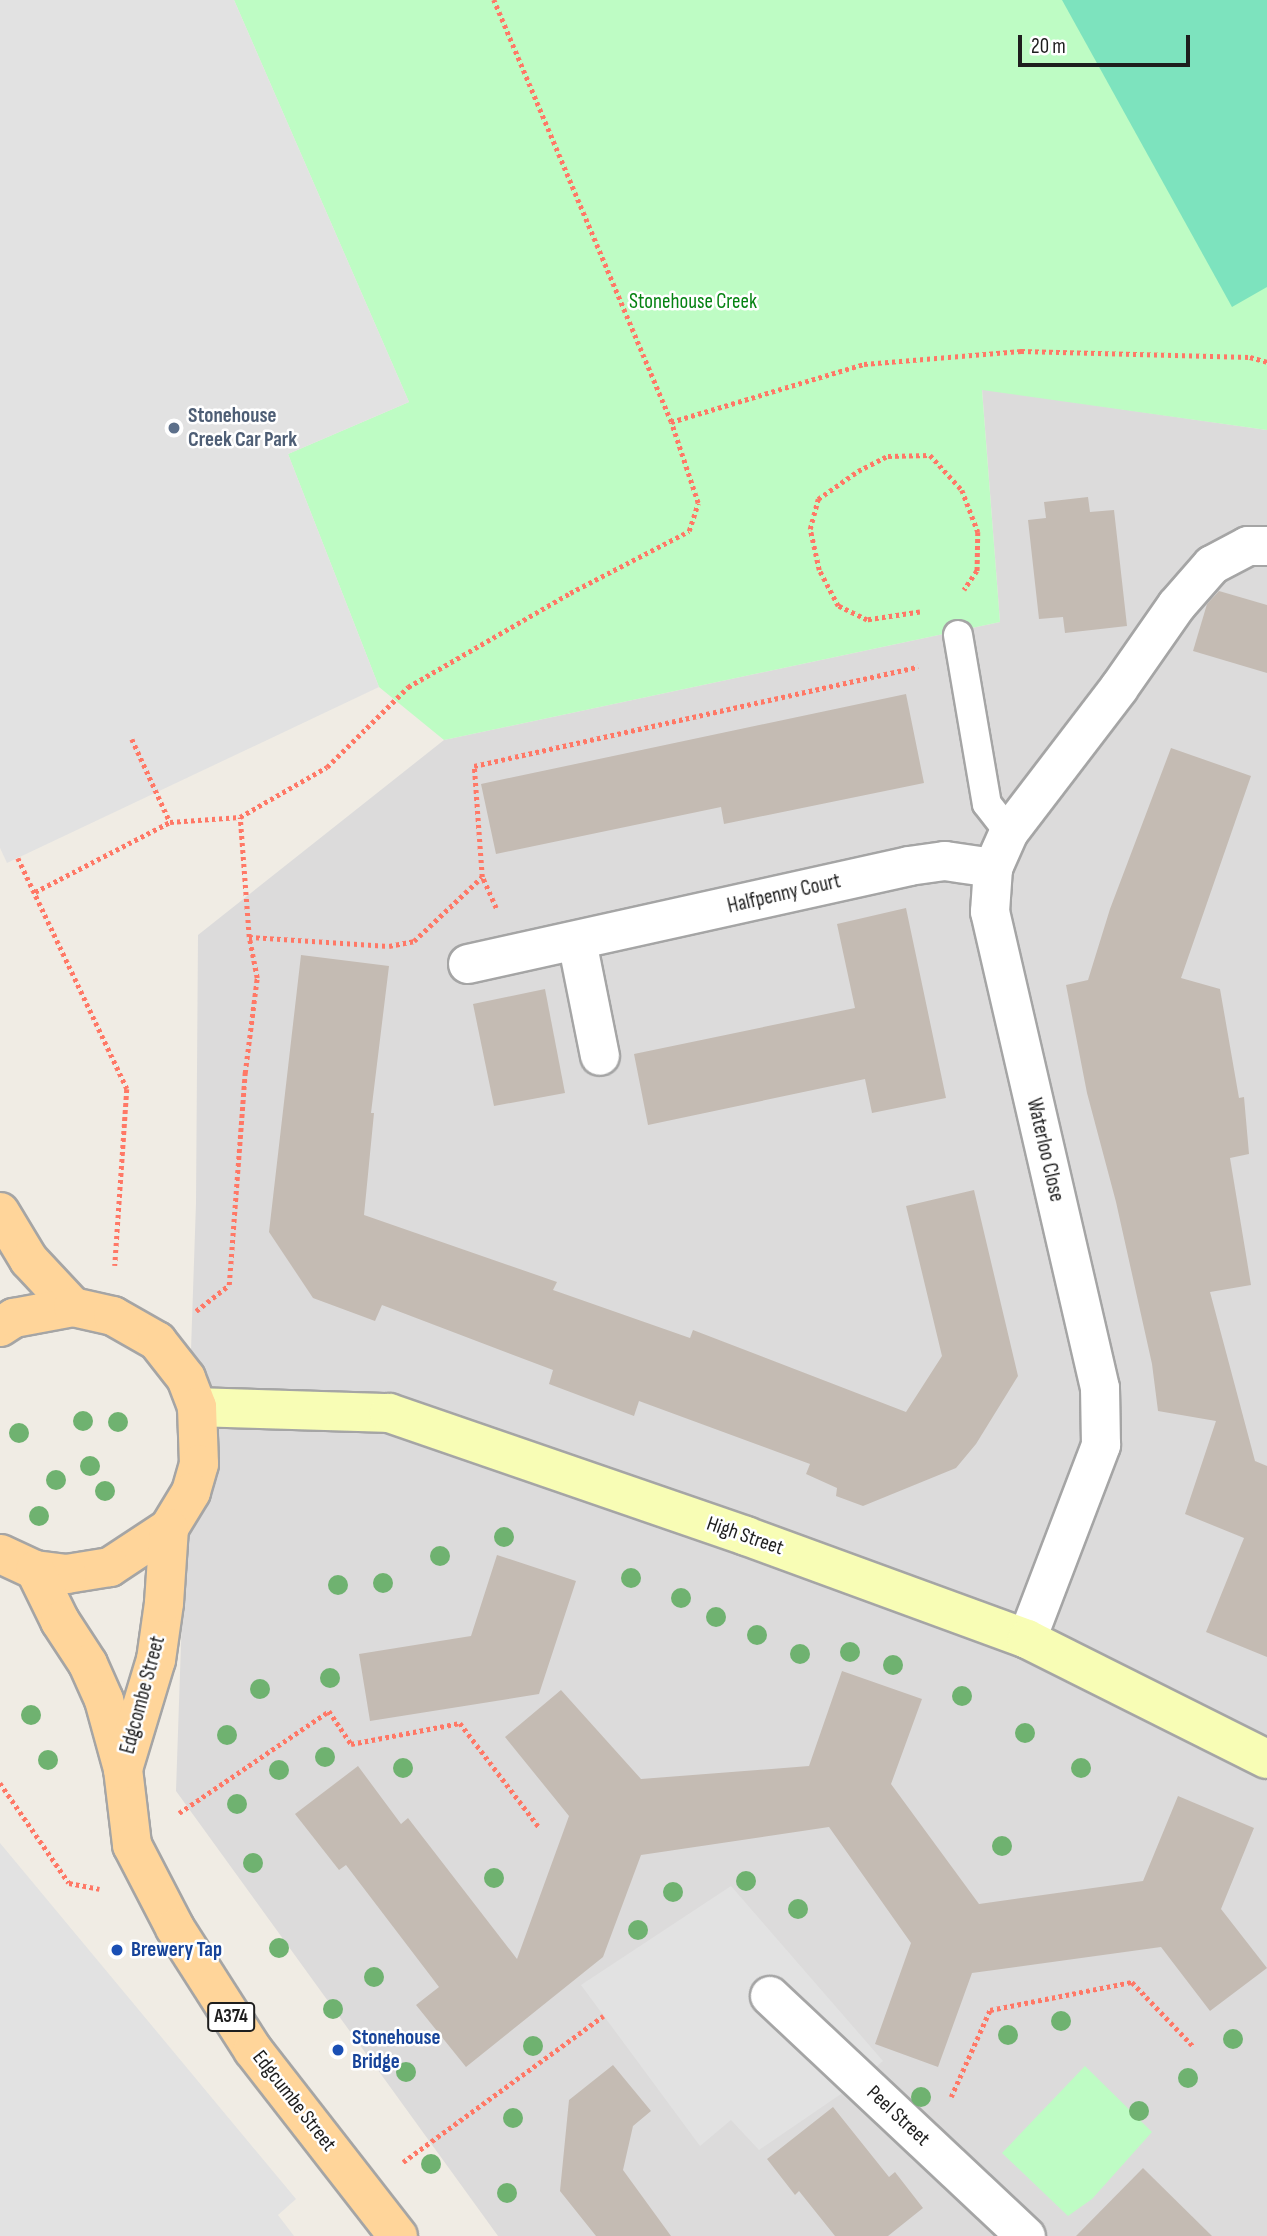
<!DOCTYPE html>
<style>
body{margin:0}
#map{position:relative;width:1267px;height:2236px;overflow:hidden;background:#f0ece4;font-family:"Sofia Sans Condensed",sans-serif}
div>[style]{position:absolute}
.residential>*{inset:0;background:#dcdbdb}
.park>*{inset:0;background:#befcc4}
.pitch>*{inset:0;background:#7de3be}
.parking>*{inset:0;background:#e2e2e2}
.building>*{inset:0;background:#c4bbb3}
.path>*{height:4.5px;margin-top:-2.25px;transform-origin:0;background:repeating-linear-gradient(90deg,#ff7866 0 3.5px,transparent 0 7px)}
.roads{filter:drop-shadow(2px 0 #a5a5a5) drop-shadow(-2px 0 #a5a5a5) drop-shadow(0 2px #a5a5a5) drop-shadow(0 -2px #a5a5a5)}
.lane>*{height:28px;margin:-14px;padding:0 14px;transform-origin:14px;border-radius:14px;background:#fff}
.street>*{height:38px;margin:-19px;padding:0 19px;transform-origin:19px;border-radius:19px;background:#fff}
.secondary>*{height:38px;margin:-19px;padding:0 19px;transform-origin:19px;border-radius:19px;background:#f8fdb5}
.primary>*{height:38px;margin:-19px;padding:0 19px;transform-origin:19px;border-radius:19px;background:#ffd59a}
.trees>*{width:20px;height:20px;margin:-10px;border-radius:50%;background:#6fb270}
.dots>*{width:19px;height:19px;translate:-50% -50%;box-sizing:border-box;border:4px solid #fff;border-radius:50%}
span{translate:-50% -50%;white-space:nowrap;text-align:center;line-height:1.15;-webkit-text-stroke:5px #fff;paint-order:stroke}
.shield-label span{padding:2px 5px;background:#fff;border:2px solid;border-radius:5px;-webkit-text-stroke-width:0}
.shield-label{font-size:19px;color:#1e1e1e;font-weight:700}
.park-label{font-size:21px;color:#058312}
.service-label{font-size:21px;color:#4e5e75;font-weight:700}
.left{translate:0 -50%;text-align:left}
.street-label{font-size:21px;color:#1e1e1e}
.transit-label{font-size:21px;color:#164399;font-weight:700}
.scale{position:absolute;left:1018px;top:35px;width:172px;height:32px;box-sizing:border-box;border:4px solid #1e1e1e;border-top:0;padding-left:9px;font-size:21px;line-height:24px;white-space:nowrap;color:#1e1e1e;-webkit-text-stroke:5px #fff;paint-order:stroke}
</style>
<div id="map">
<div class="residential">
<div style="clip-path:polygon(982px 389px,1267px 430px,1267px 2236px,498px 2236px,176px 1791px,196px 1203px,198px 935px,444px 740px,1000px 622px)"></div>
</div>
<div class="park">
<div style="clip-path:polygon(234px 0,1267px 0,1267px 430px,982px 390px,1000px 622px,444px 740px,379px 687px,288px 454px,409px 402px)"></div>
<div style="clip-path:polygon(1085px 2066px,1152px 2132px,1092px 2199px,1068px 2216px,1002px 2153px)"></div>
</div>
<div class="pitch">
<div style="clip-path:polygon(1062px 0,1267px 0,1267px 287px,1232px 307px)"></div>
</div>
<div class="parking">
<div style="clip-path:polygon(0 0,234px 0,409px 402px,288px 454px,379px 687px,7px 863px,0 848px)"></div>
<div style="clip-path:polygon(0 1843px,296px 2199px,278px 2215px,294px 2236px,0 2236px)"></div>
<div style="clip-path:polygon(731px 1886px,883px 2061px,860px 2081px,759px 2150px,731px 2120px,700px 2146px,581px 1985px)"></div>
</div>
<div class="building">
<div style="clip-path:polygon(1088px 497px,1090px 512px,1114px 510px,1127px 626px,1065px 633px,1063px 617px,1039px 619px,1028px 520px,1046px 518px,1044px 502px)"></div>
<div style="clip-path:polygon(1219px 591px,1267px 605px,1267px 673px,1193px 651px,1207px 604px)"></div>
<div style="clip-path:polygon(906px 694px,924px 783px,724px 824px,721px 807px,496px 854px,481px 784px)"></div>
<div style="clip-path:polygon(1171px 748px,1251px 776px,1181px 978px,1220px 989px,1239px 1098px,1244px 1097px,1249px 1154px,1230px 1158px,1251px 1285px,1210px 1292px,1255px 1461px,1267px 1466px,1267px 1657px,1206px 1632px,1244px 1538px,1185px 1514px,1216px 1421px,1158px 1411px,1152px 1364px,1116px 1202px,1087px 1093px,1066px 985px,1088px 980px,1110px 909px)"></div>
<div style="clip-path:polygon(906px 908px,946px 1098px,872px 1113px,865px 1079px,648px 1125px,634px 1054px,855px 1008px,837px 924px)"></div>
<div style="clip-path:polygon(301px 955px,389px 966px,371px 1113px,374px 1113px,364px 1215px,557px 1282px,553px 1290px,690px 1338px,693px 1330px,906px 1412px,942px 1356px,906px 1206px,974px 1190px,1018px 1376px,976px 1444px,956px 1468px,863px 1506px,836px 1496px,837px 1488px,806px 1474px,810px 1464px,639px 1401px,634px 1416px,549px 1384px,553px 1370px,382px 1305px,375px 1321px,313px 1298px,269px 1232px)"></div>
<div style="clip-path:polygon(545px 989px,565px 1093px,494px 1106px,473px 1004px)"></div>
<div style="clip-path:polygon(497px 1555px,576px 1581px,539px 1694px,370px 1721px,359px 1654px,471px 1636px)"></div>
<div style="clip-path:polygon(842px 1671px,922px 1699px,891px 1784px,979px 1904px,1143px 1881px,1178px 1796px,1254px 1828px,1221px 1909px,1267px 1968px,1210px 2011px,1161px 1947px,972px 1973px,938px 2067px,875px 2044px,911px 1943px,829px 1827px,641px 1855px,603px 1957px,466px 2067px,416px 2005px,439px 1987px,346px 1865px,339px 1870px,295px 1814px,358px 1766px,401px 1824px,408px 1818px,517px 1959px,569px 1816px,505px 1737px,561px 1690px,641px 1779px,809px 1766px)"></div>
<div style="clip-path:polygon(613px 2065px,651px 2111px,633px 2126px,623px 2170px,671px 2236px,596px 2236px,560px 2191px,569px 2100px)"></div>
<div style="clip-path:polygon(833px 2107px,889px 2177px,895px 2172px,923px 2208px,888px 2236px,835px 2236px,799px 2191px,795px 2195px,767px 2159px)"></div>
<div style="clip-path:polygon(1143px 2168px,1212px 2236px,1076px 2236px)"></div>
</div>
<div class="path">
<div style="left:671px;top:422px;width:202px;rotate:-16.7deg"></div>
<div style="left:864px;top:364px;width:158px;rotate:-4.7deg"></div>
<div style="left:1021px;top:351px;width:229px;rotate:1.5deg"></div>
<div style="left:1250px;top:357px;width:18px;rotate:16deg"></div>
<div style="left:920px;top:612px;width:54px;rotate:171.4deg"></div>
<div style="left:867px;top:620px;width:32px;rotate:-154deg"></div>
<div style="left:838px;top:606px;width:41px;rotate:-117.8deg"></div>
<div style="left:819px;top:570px;width:42px;rotate:-102.4deg"></div>
<div style="left:810px;top:529px;width:31px;rotate:-75deg"></div>
<div style="left:818px;top:499px;width:49px;rotate:-35deg"></div>
<div style="left:858px;top:471px;width:34px;rotate:-27deg"></div>
<div style="left:888px;top:456px;width:42px;rotate:-1.4deg"></div>
<div style="left:930px;top:455px;width:47px;rotate:47.6deg"></div>
<div style="left:962px;top:490px;width:45px;rotate:69.1deg"></div>
<div style="left:978px;top:532px;width:39px;rotate:91deg"></div>
<div style="left:977px;top:571px;width:23px;rotate:124deg"></div>
<div style="left:132px;top:739px;width:91px;rotate:65.4deg"></div>
<div style="left:18px;top:858px;width:255px;rotate:64.7deg"></div>
<div style="left:127px;top:1089px;width:177px;rotate:93.9deg"></div>
<div style="left:35px;top:892px;width:152px;rotate:-27.4deg"></div>
<div style="left:170px;top:822px;width:70px;rotate:-4.1deg"></div>
<div style="left:496px;top:908px;width:34px;rotate:-114deg"></div>
<div style="left:482px;top:877px;width:111px;rotate:-94.1deg"></div>
<div style="left:474px;top:766px;width:455px;rotate:-12.6deg"></div>
<div style="left:249px;top:937px;width:140px;rotate:3.7deg"></div>
<div style="left:389px;top:946px;width:25px;rotate:-11deg"></div>
<div style="left:414px;top:941px;width:93px;rotate:-43.3deg"></div>
<div style="left:196px;top:1311px;width:42px;rotate:-38.2deg"></div>
<div style="left:229px;top:1285px;width:213px;rotate:-85.7deg"></div>
<div style="left:245px;top:1073px;width:96px;rotate:-82.8deg"></div>
<div style="left:257px;top:978px;width:42px;rotate:-101deg"></div>
<div style="left:249px;top:937px;width:120px;rotate:-94.3deg"></div>
<div style="left:240px;top:817px;width:100px;rotate:-29.9deg"></div>
<div style="left:327px;top:767px;width:114px;rotate:-44.6deg"></div>
<div style="left:408px;top:687px;width:187px;rotate:-30.1deg"></div>
<div style="left:570px;top:593px;width:134px;rotate:-27.5deg"></div>
<div style="left:689px;top:531px;width:29px;rotate:-72deg"></div>
<div style="left:698px;top:503px;width:85px;rotate:-108.4deg"></div>
<div style="left:671px;top:422px;width:458px;rotate:-112.8deg"></div>
<div style="left:0;top:1783px;width:121px;rotate:55.4deg"></div>
<div style="left:69px;top:1883px;width:31px;rotate:11deg"></div>
<div style="left:179px;top:1813px;width:181px;rotate:-34.2deg"></div>
<div style="left:329px;top:1711px;width:40px;rotate:56deg"></div>
<div style="left:351px;top:1744px;width:111px;rotate:-10.9deg"></div>
<div style="left:460px;top:1723px;width:131px;rotate:52.8deg"></div>
<div style="left:951px;top:2097px;width:95px;rotate:-65.9deg"></div>
<div style="left:990px;top:2010px;width:145px;rotate:-11.2deg"></div>
<div style="left:1132px;top:1982px;width:88px;rotate:46.4deg"></div>
<div style="left:403px;top:2162px;width:248px;rotate:-36.1deg"></div>
</div>
<div class="roads">
<div class="lane">
<div style="left:958px;top:635px;width:171px;rotate:80.3deg"></div>
<div style="left:987px;top:804px;width:36px;rotate:52deg"></div>
</div>
<div class="street">
<div style="left:577px;top:941px;width:117px;rotate:78.7deg"></div>
<div style="left:468px;top:964px;width:452px;rotate:-12.5deg"></div>
<div style="left:909px;top:866px;width:36px;rotate:-8deg"></div>
<div style="left:945px;top:861px;width:49px;rotate:8.3deg"></div>
<div style="left:1027px;top:1639px;width:208px;rotate:-69.1deg"></div>
<div style="left:1101px;top:1445px;width:57px;rotate:-91deg"></div>
<div style="left:1100px;top:1388px;width:489px;rotate:-103deg"></div>
<div style="left:990px;top:912px;width:44px;rotate:-86.1deg"></div>
<div style="left:993px;top:868px;width:39px;rotate:-66deg"></div>
<div style="left:1009px;top:832px;width:181px;rotate:-52.6deg"></div>
<div style="left:1119px;top:688px;width:101px;rotate:-55.1deg"></div>
<div style="left:1177px;top:605px;width:53px;rotate:-48.8deg"></div>
<div style="left:1212px;top:565px;width:41px;rotate:-27.8deg"></div>
<div style="left:1248px;top:546px;width:19px"></div>
<div style="left:770px;top:1996px;width:351px;rotate:43.2deg"></div>
</div>
<div class="secondary">
<div style="left:197px;top:1407px;width:192px;rotate:1.8deg"></div>
<div style="left:389px;top:1413px;width:378px;rotate:19deg"></div>
<div style="left:746px;top:1536px;width:299px;rotate:20.1deg"></div>
<div style="left:1027px;top:1639px;width:268px;rotate:26.6deg"></div>
</div>
<div class="primary">
<div style="left:0;top:1212px;width:56px;rotate:58.9deg"></div>
<div style="left:29px;top:1260px;width:64px;rotate:46.9deg"></div>
<div style="left:0;top:1327px;width:17px;rotate:-33deg"></div>
<div style="left:14px;top:1318px;width:60px;rotate:-10.6deg"></div>
<div style="left:73px;top:1307px;width:41px;rotate:12.7deg"></div>
<div style="left:113px;top:1316px;width:51px;rotate:29.6deg"></div>
<div style="left:157px;top:1341px;width:47px;rotate:51.9deg"></div>
<div style="left:186px;top:1378px;width:31px;rotate:69deg"></div>
<div style="left:197px;top:1407px;width:57px;rotate:88deg"></div>
<div style="left:199px;top:1464px;width:29px;rotate:106deg"></div>
<div style="left:191px;top:1492px;width:42px;rotate:121.4deg"></div>
<div style="left:169px;top:1528px;width:71px;rotate:146.5deg"></div>
<div style="left:110px;top:1567px;width:44px;rotate:170.8deg"></div>
<div style="left:67px;top:1574px;width:32px;rotate:-173deg"></div>
<div style="left:35px;top:1570px;width:38px;rotate:-155deg"></div>
<div style="left:35px;top:1570px;width:57px;rotate:63.9deg"></div>
<div style="left:60px;top:1621px;width:51px;rotate:56.9deg"></div>
<div style="left:88px;top:1664px;width:39px;rotate:66deg"></div>
<div style="left:104px;top:1700px;width:72px;rotate:74.6deg"></div>
<div style="left:123px;top:1769px;width:77px;rotate:83.2deg"></div>
<div style="left:132px;top:1845px;width:93px;rotate:62.6deg"></div>
<div style="left:175px;top:1928px;width:145px;rotate:57.4deg"></div>
<div style="left:253px;top:2050px;width:236px;rotate:52.1deg"></div>
<div style="left:123px;top:1769px;width:114px;rotate:-73.2deg"></div>
<div style="left:156px;top:1660px;width:58px;rotate:-82deg"></div>
<div style="left:164px;top:1603px;width:75px;rotate:-86.2deg"></div>
</div>
</div>
<div class="trees">
<div style="left:83px;top:1421px"></div>
<div style="left:118px;top:1422px"></div>
<div style="left:19px;top:1433px"></div>
<div style="left:90px;top:1466px"></div>
<div style="left:56px;top:1480px"></div>
<div style="left:105px;top:1491px"></div>
<div style="left:39px;top:1516px"></div>
<div style="left:504px;top:1537px"></div>
<div style="left:440px;top:1556px"></div>
<div style="left:631px;top:1578px"></div>
<div style="left:383px;top:1583px"></div>
<div style="left:338px;top:1585px"></div>
<div style="left:681px;top:1598px"></div>
<div style="left:716px;top:1617px"></div>
<div style="left:757px;top:1635px"></div>
<div style="left:850px;top:1652px"></div>
<div style="left:800px;top:1654px"></div>
<div style="left:893px;top:1665px"></div>
<div style="left:330px;top:1678px"></div>
<div style="left:260px;top:1689px"></div>
<div style="left:962px;top:1696px"></div>
<div style="left:31px;top:1715px"></div>
<div style="left:1025px;top:1733px"></div>
<div style="left:227px;top:1735px"></div>
<div style="left:325px;top:1757px"></div>
<div style="left:48px;top:1760px"></div>
<div style="left:403px;top:1768px"></div>
<div style="left:1081px;top:1768px"></div>
<div style="left:279px;top:1770px"></div>
<div style="left:237px;top:1804px"></div>
<div style="left:1002px;top:1846px"></div>
<div style="left:253px;top:1863px"></div>
<div style="left:494px;top:1878px"></div>
<div style="left:746px;top:1881px"></div>
<div style="left:673px;top:1892px"></div>
<div style="left:798px;top:1909px"></div>
<div style="left:638px;top:1930px"></div>
<div style="left:279px;top:1948px"></div>
<div style="left:374px;top:1977px"></div>
<div style="left:333px;top:2009px"></div>
<div style="left:1061px;top:2021px"></div>
<div style="left:1008px;top:2035px"></div>
<div style="left:1233px;top:2039px"></div>
<div style="left:533px;top:2046px"></div>
<div style="left:406px;top:2072px"></div>
<div style="left:1188px;top:2078px"></div>
<div style="left:921px;top:2097px"></div>
<div style="left:1139px;top:2111px"></div>
<div style="left:513px;top:2118px"></div>
<div style="left:431px;top:2164px"></div>
<div style="left:507px;top:2193px"></div>
</div>
<div class="dots">
<div style="left:174px;top:428px;background:#5c6f8a"></div>
<div style="left:117px;top:1950px;background:#1a4fb4"></div>
<div style="left:338px;top:2050px;background:#1a4fb4"></div>
</div>
<div class="shield-label">
<span style="left:231px;top:2017px">A374</span>
</div>
<div class="park-label">
<span style="left:693px;top:302px">Stonehouse Creek</span>
</div>
<div class="service-label">
<span class="left" style="left:188px;top:428px">Stonehouse<br>Creek Car Park</span>
</div>
<div class="street-label">
<span style="left:784px;top:894px;rotate:-13deg">Halfpenny Court</span>
<span style="left:1045px;top:1150px;rotate:77deg">Waterloo Close</span>
<span style="left:745px;top:1536px;rotate:19deg">High Street</span>
<span style="left:143px;top:1695px;rotate:-75deg">Edgcombe Street</span>
<span style="left:294px;top:2101px;rotate:52deg">Edgcumbe Street</span>
<span style="left:898px;top:2116px;rotate:43deg">Peel Street</span>
</div>
<div class="transit-label">
<span class="left" style="left:131px;top:1950px">Brewery Tap</span>
<span class="left" style="left:352px;top:2050px">Stonehouse<br>Bridge</span>
</div>
<div class="scale">20 m</div>
</div>
